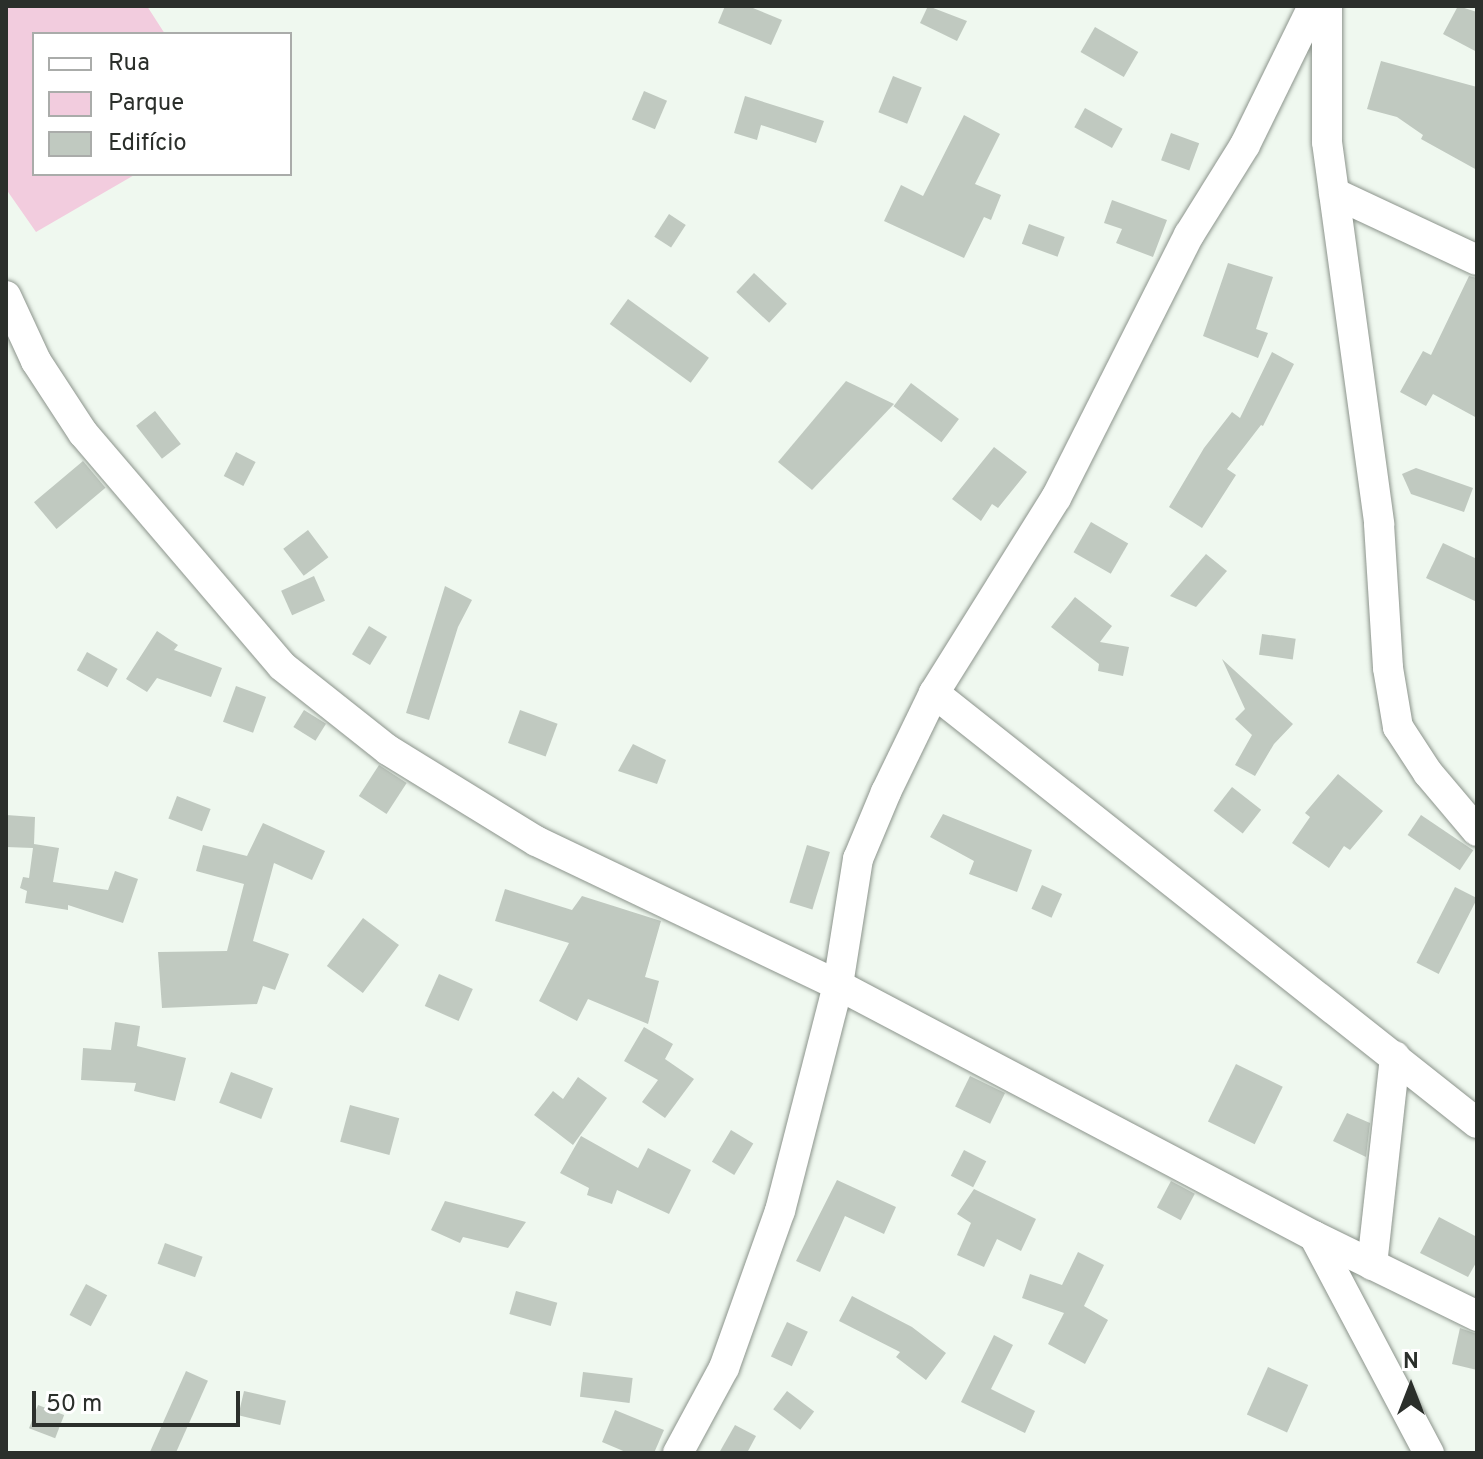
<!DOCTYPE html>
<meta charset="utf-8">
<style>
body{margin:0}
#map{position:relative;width:1483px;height:1459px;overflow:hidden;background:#eff8ef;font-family:Overpass,sans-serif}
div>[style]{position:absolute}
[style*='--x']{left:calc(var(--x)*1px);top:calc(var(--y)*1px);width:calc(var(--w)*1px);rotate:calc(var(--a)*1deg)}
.green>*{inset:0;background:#f2ccde}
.building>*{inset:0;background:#c0c9c0;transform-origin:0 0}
.roads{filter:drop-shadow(0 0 2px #8c948c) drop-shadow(0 0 2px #8c948c)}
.minor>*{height:30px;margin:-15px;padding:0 15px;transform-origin:15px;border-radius:15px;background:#fff}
span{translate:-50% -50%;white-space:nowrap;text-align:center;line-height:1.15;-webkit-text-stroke:7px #fff;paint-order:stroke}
.frame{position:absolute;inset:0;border:8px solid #2b2f2b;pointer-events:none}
.legend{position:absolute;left:32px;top:32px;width:260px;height:144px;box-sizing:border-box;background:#fff;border:2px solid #aaacaa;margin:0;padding:10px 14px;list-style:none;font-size:24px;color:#2b2f2b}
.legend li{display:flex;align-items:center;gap:16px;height:40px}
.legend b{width:40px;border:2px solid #aaacaa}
.north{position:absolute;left:1371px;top:1347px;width:80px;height:80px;-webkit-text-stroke:6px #fff;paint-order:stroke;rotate:0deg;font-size:22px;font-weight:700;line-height:32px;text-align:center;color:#2b2f2b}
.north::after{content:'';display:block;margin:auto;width:28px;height:36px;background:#2b2f2b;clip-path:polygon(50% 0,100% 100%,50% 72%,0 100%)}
.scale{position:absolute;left:32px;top:1391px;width:208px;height:36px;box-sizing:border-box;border:4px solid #2b2f2b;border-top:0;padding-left:10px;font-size:24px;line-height:28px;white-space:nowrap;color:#2b2f2b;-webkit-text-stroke:6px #fff;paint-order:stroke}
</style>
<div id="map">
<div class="green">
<div style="clip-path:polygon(6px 6px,147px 6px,165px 34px,34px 34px,34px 174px,136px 174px,36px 232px,6px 189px)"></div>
</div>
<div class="building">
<div style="clip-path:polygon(725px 6px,748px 6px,782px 20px,771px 45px,718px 23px)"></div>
<div style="clip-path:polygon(928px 6px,967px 21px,957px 41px,920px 23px)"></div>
<div style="clip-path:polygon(1458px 6px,1477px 12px,1477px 52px,1443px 34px)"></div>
<div style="left:1095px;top:27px;width:50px;height:29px;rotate:30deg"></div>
<div style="clip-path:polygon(1381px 61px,1477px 87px,1477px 170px,1421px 139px,1423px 135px,1397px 117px,1367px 109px)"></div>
<div style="left:893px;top:76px;width:31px;height:39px;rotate:22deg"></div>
<div style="left:644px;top:91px;width:25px;height:31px;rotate:23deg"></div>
<div style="clip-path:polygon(745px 96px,824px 121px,816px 143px,761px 125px,757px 140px,734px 133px)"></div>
<div style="left:1085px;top:108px;width:43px;height:22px;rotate:29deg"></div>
<div style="clip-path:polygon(964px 115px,1000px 134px,975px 184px,1001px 195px,991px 220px,984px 217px,964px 258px,884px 221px,901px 185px,923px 196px)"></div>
<div style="left:1171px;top:133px;width:30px;height:29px;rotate:20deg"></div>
<div style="clip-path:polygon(1112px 200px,1167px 220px,1153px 257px,1116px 243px,1122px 229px,1104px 223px)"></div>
<div style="left:669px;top:214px;width:20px;height:27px;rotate:33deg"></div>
<div style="left:1029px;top:224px;width:38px;height:21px;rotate:20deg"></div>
<div style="clip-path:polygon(1228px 263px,1273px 277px,1256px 329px,1268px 333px,1258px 358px,1203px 336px)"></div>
<div style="left:754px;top:273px;width:45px;height:26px;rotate:43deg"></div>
<div style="clip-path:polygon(1469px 276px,1477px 278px,1477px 418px,1433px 394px,1426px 406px,1400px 392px,1423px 351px,1431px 355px)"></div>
<div style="left:628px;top:299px;width:100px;height:31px;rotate:36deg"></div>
<div style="clip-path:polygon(1272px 352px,1294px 364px,1263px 426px,1261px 425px,1227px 469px,1236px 475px,1202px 528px,1169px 507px,1204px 448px,1232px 412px,1240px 418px)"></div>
<div style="clip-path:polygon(846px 381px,894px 404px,812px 490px,778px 462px)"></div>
<div style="left:911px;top:383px;width:60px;height:29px;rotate:37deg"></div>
<div style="left:155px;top:411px;width:42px;height:24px;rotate:52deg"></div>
<div style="clip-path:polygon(994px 447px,1027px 472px,998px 508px,992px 504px,981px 521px,952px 499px)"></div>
<div style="left:236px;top:452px;width:22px;height:27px;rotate:27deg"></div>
<div style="left:83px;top:461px;width:35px;height:64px;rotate:50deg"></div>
<div style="clip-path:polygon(1416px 468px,1473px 488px,1464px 512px,1411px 494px,1402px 474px)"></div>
<div style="left:1091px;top:522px;width:43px;height:35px;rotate:30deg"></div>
<div style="left:308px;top:530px;width:34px;height:31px;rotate:53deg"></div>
<div style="clip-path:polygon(1443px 543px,1477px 559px,1477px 602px,1426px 578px)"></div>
<div style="clip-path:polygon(1206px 554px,1227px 571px,1196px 607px,1170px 596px)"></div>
<div style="left:314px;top:576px;width:27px;height:36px;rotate:66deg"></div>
<div style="clip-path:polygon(445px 586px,472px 600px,458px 627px,429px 720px,406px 713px)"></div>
<div style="clip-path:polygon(1075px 597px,1112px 626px,1100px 642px,1129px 647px,1123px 676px,1098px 671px,1099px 664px,1051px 627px)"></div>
<div style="left:369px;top:626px;width:21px;height:33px;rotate:31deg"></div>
<div style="clip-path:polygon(157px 631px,178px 645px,174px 650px,222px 668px,211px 697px,157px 678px,147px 692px,126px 679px)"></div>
<div style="left:1262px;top:634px;width:34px;height:21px;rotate:8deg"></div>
<div style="left:87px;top:652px;width:35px;height:21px;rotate:29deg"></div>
<div style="clip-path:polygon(1222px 659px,1293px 724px,1274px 744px,1255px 776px,1235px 765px,1252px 735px,1235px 719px,1245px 709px)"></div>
<div style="left:236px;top:686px;width:32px;height:38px;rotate:20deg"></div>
<div style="left:304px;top:710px;width:26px;height:20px;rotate:32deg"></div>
<div style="left:520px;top:710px;width:40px;height:35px;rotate:20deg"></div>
<div style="clip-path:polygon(633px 744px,666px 760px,657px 784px,618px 771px)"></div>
<div style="left:379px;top:765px;width:33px;height:37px;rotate:33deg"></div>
<div style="clip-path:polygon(1338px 774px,1383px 811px,1350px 850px,1344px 846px,1329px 868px,1292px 843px,1310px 817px,1305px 813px)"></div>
<div style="left:1232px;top:787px;width:37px;height:30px;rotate:38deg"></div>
<div style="left:177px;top:796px;width:36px;height:24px;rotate:21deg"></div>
<div style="clip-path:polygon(943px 814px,1032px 850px,1017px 892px,969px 874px,974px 861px,930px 837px)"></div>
<div style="clip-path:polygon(6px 815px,35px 817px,34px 844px,59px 848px,53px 882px,108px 890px,115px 871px,138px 879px,123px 923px,68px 905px,68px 910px,25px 903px,27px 891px,20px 888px,23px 877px,29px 878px,33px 848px,6px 847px)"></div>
<div style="left:1421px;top:815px;width:63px;height:24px;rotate:34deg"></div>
<div style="clip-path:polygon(263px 823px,325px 851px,312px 880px,274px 863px,253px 941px,289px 954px,275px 990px,263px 986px,257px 1004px,162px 1008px,158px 952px,227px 951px,244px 884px,196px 871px,203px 845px,247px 856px)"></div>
<div style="left:807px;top:845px;width:24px;height:60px;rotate:17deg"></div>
<div style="left:1042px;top:885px;width:22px;height:26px;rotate:24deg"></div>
<div style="left:1455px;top:887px;width:25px;height:85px;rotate:27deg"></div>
<div style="clip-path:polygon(505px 889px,572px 910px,582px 896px,661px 921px,645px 977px,659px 981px,648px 1024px,588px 999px,577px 1021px,539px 1001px,569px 943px,495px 921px)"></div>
<div style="left:363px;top:918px;width:45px;height:60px;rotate:37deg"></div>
<div style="left:439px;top:974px;width:37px;height:35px;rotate:24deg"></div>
<div style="clip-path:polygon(115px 1022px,140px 1026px,137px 1046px,186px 1058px,175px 1101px,134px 1091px,136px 1083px,81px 1080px,83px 1048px,111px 1050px)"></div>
<div style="clip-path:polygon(644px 1027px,673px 1044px,665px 1059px,694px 1079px,665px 1118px,642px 1102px,658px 1080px,624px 1061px)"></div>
<div style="left:1236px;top:1064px;width:52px;height:64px;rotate:26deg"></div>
<div style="left:231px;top:1072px;width:45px;height:33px;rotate:21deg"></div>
<div style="left:970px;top:1076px;width:39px;height:34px;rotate:26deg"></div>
<div style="clip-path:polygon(578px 1077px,607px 1098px,573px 1145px,534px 1115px,553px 1091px,563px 1099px)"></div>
<div style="left:350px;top:1105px;width:51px;height:38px;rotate:15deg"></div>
<div style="clip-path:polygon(1347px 1113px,1370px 1123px,1366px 1157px,1333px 1141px)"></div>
<div style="left:731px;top:1130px;width:26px;height:37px;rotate:31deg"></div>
<div style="clip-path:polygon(581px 1136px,638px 1168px,648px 1148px,691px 1170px,669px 1214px,617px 1190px,612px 1204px,587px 1195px,589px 1188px,560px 1173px)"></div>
<div style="left:964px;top:1150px;width:25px;height:29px;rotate:27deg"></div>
<div style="clip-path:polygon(837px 1180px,896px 1207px,884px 1234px,845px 1216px,820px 1272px,796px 1261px)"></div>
<div style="left:1171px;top:1181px;width:27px;height:30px;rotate:28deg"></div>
<div style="clip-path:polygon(974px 1189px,1036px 1219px,1021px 1251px,997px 1239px,984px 1267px,957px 1255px,971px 1223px,957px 1214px)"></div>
<div style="clip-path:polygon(445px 1201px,526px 1222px,508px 1248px,463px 1237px,460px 1243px,431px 1230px)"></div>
<div style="clip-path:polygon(1439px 1217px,1477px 1237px,1477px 1261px,1468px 1277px,1420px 1253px)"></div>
<div style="left:165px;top:1243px;width:40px;height:22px;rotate:20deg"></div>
<div style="clip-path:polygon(1078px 1252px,1104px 1265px,1084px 1306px,1108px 1320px,1085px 1364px,1048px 1344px,1064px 1313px,1022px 1298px,1030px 1274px,1062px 1285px)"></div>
<div style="left:86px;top:1284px;width:24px;height:35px;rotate:28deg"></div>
<div style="left:516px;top:1291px;width:43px;height:24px;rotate:16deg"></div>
<div style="clip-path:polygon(852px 1296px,912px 1327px,946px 1353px,926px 1380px,896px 1357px,900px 1352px,839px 1321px)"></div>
<div style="left:787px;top:1322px;width:23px;height:38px;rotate:25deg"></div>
<div style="clip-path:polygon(1460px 1328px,1477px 1334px,1477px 1370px,1452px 1364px)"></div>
<div style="clip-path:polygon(994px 1335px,1013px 1345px,991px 1389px,1035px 1411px,1025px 1433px,961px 1402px)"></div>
<div style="left:1268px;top:1367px;width:44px;height:52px;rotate:24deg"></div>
<div style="left:186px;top:1371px;width:24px;height:90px;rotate:24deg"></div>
<div style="left:583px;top:1372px;width:50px;height:25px;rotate:7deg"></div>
<div style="left:244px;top:1391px;width:43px;height:25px;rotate:13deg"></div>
<div style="left:787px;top:1391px;width:34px;height:23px;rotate:37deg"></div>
<div style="left:38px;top:1405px;width:28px;height:25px;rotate:21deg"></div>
<div style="clip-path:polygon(615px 1410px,664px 1430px,654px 1453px,628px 1453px,602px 1442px)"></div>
<div style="clip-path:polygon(735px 1425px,756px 1436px,747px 1453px,719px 1453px)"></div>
</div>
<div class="roads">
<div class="minor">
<div style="--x:1327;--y:6;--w:136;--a:90"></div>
<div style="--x:1327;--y:142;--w:386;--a:82.2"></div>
<div style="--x:1379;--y:524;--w:144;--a:86.4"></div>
<div style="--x:1388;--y:668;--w:60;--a:80.4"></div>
<div style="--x:1398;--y:727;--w:55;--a:56.9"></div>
<div style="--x:1428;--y:773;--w:76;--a:49.8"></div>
<div style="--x:1334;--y:193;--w:158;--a:25.1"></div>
<div style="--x:6;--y:296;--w:72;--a:65.2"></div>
<div style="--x:36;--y:361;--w:86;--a:56.9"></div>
<div style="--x:83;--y:433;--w:306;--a:49.5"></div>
<div style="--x:282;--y:666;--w:135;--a:38.4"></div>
<div style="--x:388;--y:750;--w:174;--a:31.6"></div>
<div style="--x:536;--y:841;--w:335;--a:25.5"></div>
<div style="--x:838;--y:985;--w:538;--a:27.8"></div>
<div style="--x:1314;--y:1236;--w:182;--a:26.1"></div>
<div style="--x:934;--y:693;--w:693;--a:38.38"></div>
<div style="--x:1314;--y:1236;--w:246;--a:62.1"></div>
<div style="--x:1372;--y:1265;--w:210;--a:-83.7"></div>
<div style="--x:678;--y:1453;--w:97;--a:-61.6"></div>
<div style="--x:724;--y:1368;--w:167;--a:-70.4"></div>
<div style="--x:780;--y:1211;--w:233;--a:-75.6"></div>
<div style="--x:838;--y:985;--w:128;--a:-81"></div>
<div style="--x:858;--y:859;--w:73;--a:-67.3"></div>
<div style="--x:886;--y:792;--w:110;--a:-64.1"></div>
<div style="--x:934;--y:693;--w:230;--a:-58"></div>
<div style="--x:1056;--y:498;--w:295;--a:-63.2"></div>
<div style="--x:1189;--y:235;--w:106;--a:-58.1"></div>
<div style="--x:1245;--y:145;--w:155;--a:-63.9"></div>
</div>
</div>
<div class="frame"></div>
<ul class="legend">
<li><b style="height:10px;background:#fff"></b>Rua</li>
<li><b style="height:22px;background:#f2ccde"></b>Parque</li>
<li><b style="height:22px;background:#c0c9c0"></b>Edifício</li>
</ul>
<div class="north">N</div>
<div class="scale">50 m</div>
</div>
